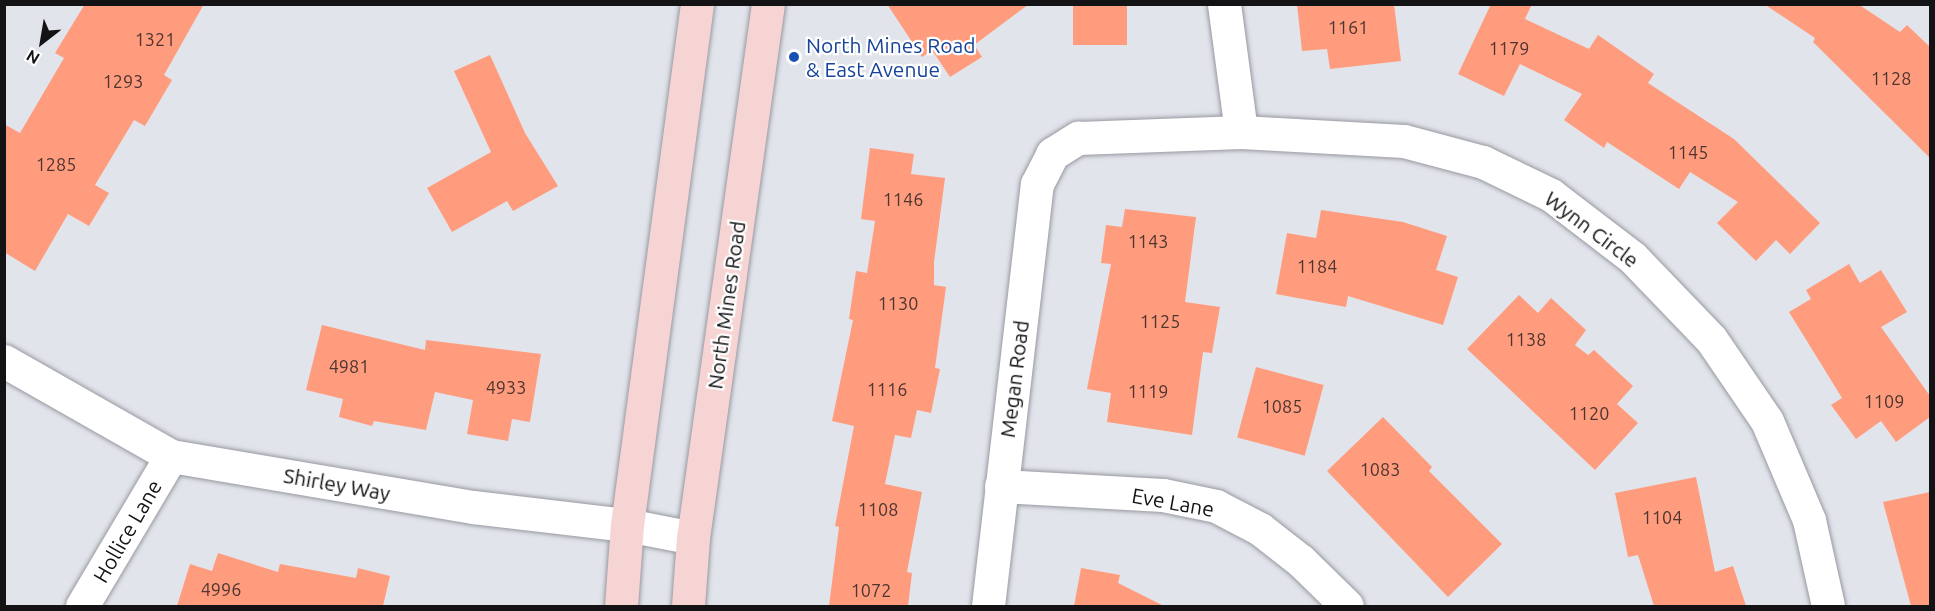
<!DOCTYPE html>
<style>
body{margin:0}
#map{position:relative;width:1935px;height:611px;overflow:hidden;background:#e2e4ec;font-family:Ubuntu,sans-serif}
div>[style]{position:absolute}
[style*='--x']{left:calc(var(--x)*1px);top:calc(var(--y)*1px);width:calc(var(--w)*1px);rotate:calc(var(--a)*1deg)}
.building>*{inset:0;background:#ff9c7e;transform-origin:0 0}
.roads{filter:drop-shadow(0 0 2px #9899a0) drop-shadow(0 0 2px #9899a0)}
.minor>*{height:33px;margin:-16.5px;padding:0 16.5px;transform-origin:16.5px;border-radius:16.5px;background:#fff}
.major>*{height:33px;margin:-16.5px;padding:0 16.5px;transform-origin:16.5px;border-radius:16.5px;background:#f6d4d4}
.dots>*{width:16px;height:16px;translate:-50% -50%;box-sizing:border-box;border:3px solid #fff;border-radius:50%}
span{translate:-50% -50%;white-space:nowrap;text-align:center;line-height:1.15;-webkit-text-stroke:4.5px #fff;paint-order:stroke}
.number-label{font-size:18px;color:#4e3530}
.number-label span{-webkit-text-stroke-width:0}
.transit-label{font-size:21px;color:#164399}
.left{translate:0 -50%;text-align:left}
.street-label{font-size:21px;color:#131316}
.frame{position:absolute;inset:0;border:6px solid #131316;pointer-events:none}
.north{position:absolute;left:12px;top:12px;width:60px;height:60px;-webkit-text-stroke:4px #fff;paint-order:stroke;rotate:211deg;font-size:16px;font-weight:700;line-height:24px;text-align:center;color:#131316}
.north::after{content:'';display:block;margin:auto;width:21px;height:27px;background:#131316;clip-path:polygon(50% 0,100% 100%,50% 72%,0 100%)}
</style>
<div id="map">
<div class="building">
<div style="clip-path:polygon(85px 4px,204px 4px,164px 75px,172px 80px,145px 126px,134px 120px,95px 185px,109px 193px,89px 226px,68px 214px,35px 271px,4px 252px,4px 124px,20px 133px,64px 58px,55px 53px)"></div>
<div style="clip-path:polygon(887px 4px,1029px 4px,974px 45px,982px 57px,950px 77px,932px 50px,922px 57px)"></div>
<div style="left:1073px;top:4px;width:54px;height:41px"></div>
<div style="clip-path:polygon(1297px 4px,1394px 4px,1401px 61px,1330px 69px,1327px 49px,1302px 51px)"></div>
<div style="clip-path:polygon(1491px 4px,1532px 4px,1525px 19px,1589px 49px,1598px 35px,1654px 74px,1648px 83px,1734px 139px,1820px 223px,1790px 254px,1776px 240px,1756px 261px,1717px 223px,1738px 202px,1690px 172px,1679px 189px,1607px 142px,1604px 148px,1564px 120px,1582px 94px,1520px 64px,1504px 96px,1458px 74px)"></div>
<div style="clip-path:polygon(1764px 4px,1858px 4px,1900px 32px,1907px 25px,1930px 47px,1930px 158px,1813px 42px,1815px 38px)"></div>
<div style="clip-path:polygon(490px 55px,525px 133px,558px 186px,513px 211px,507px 201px,452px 232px,427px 188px,491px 152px,454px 71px)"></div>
<div style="clip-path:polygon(870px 148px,914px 154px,911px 174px,945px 178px,934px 262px,934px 285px,946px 287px,935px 368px,940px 369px,931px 413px,917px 410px,911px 438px,895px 435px,885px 484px,922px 492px,907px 572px,912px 573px,908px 606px,829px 606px,839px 527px,835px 526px,854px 426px,832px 421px,853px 320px,849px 319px,856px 271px,867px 273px,875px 221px,861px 219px)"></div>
<div style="clip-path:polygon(1125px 209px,1196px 217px,1185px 302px,1220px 307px,1212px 353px,1203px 352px,1192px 435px,1107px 422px,1111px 393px,1087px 389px,1111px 264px,1101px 263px,1106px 225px,1122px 227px)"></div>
<div style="clip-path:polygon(1321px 210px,1403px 222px,1447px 236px,1436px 270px,1458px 277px,1443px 325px,1348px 296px,1346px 307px,1276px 294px,1287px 233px,1316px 238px)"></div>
<div style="clip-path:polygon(1849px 264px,1860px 283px,1881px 270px,1907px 312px,1881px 327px,1930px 396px,1930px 417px,1896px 442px,1881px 421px,1856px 439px,1831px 405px,1842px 398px,1789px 312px,1811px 299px,1806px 290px)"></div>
<div style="clip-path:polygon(1519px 295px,1538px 313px,1551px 298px,1586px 330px,1575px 345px,1588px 355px,1594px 350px,1633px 386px,1617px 404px,1638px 423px,1595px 470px,1467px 349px)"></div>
<div style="clip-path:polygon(322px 325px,425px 350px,426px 340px,541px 354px,530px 422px,512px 419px,508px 441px,467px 434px,473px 400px,435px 392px,426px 430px,374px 421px,372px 426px,339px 417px,343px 399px,306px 390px)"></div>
<div style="left:1256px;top:367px;width:70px;height:73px;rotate:15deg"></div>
<div style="clip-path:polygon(1383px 417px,1432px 467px,1429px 471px,1502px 544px,1448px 597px,1327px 471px)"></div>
<div style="clip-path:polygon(1696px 477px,1715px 572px,1733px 566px,1746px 606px,1654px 606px,1638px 555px,1628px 557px,1615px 493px)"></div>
<div style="clip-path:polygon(1930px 492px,1930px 606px,1911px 606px,1883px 502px)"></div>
<div style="clip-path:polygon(218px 553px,278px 572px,280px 564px,356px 578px,358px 568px,390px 576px,383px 606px,177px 606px,190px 564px,212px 571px)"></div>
<div style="clip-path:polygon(1081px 568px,1120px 575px,1118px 583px,1164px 606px,1074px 606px)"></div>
</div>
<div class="roads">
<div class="minor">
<div style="--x:1224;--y:4;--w:129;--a:82.4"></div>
<div style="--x:4;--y:361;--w:192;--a:29.6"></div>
<div style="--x:171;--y:456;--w:306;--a:9.6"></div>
<div style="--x:473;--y:507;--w:155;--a:6.7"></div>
<div style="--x:627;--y:525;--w:67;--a:11.1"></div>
<div style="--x:1001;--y:486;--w:162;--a:3.2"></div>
<div style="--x:1163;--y:495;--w:54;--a:11.7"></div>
<div style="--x:1216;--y:506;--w:50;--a:27.6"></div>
<div style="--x:1260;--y:529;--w:52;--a:38"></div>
<div style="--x:1301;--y:561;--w:64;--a:44.4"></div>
<div style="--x:82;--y:606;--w:174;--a:-59.3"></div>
<div style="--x:988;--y:606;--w:425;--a:-83.4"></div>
<div style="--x:1037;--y:184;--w:34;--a:-63"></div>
<div style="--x:1052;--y:154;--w:31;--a:-32"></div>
<div style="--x:1078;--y:138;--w:163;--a:-2.1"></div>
<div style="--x:1241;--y:132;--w:163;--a:3.2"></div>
<div style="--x:1404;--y:141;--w:82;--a:14.9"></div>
<div style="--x:1483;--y:162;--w:76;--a:25.9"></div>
<div style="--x:1551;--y:195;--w:103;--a:37.5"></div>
<div style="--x:1633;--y:258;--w:112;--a:46.1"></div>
<div style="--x:1711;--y:339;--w:99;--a:55.7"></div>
<div style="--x:1767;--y:421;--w:108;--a:67"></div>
<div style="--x:1809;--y:520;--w:88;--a:77.5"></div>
</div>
<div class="major">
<div style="--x:621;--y:606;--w:81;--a:-85.8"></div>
<div style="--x:627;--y:525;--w:526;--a:-82.35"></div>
<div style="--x:688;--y:606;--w:68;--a:-85.8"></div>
<div style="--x:693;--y:538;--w:539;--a:-82.01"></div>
</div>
</div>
<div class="dots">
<div style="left:794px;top:57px;background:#1a4fb4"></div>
</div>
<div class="number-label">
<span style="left:1348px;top:27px">1161</span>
<span style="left:155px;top:39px">1321</span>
<span style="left:1509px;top:48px">1179</span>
<span style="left:1891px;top:78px">1128</span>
<span style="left:123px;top:81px">1293</span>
<span style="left:1688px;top:152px">1145</span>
<span style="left:56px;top:164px">1285</span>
<span style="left:903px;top:199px">1146</span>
<span style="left:1148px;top:241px">1143</span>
<span style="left:1317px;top:266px">1184</span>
<span style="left:898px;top:303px">1130</span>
<span style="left:1160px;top:321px">1125</span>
<span style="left:1526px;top:339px">1138</span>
<span style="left:349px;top:366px">4981</span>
<span style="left:506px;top:387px">4933</span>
<span style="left:887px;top:389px">1116</span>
<span style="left:1148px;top:391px">1119</span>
<span style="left:1884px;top:401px">1109</span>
<span style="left:1282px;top:406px">1085</span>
<span style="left:1589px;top:413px">1120</span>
<span style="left:1380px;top:469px">1083</span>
<span style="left:878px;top:509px">1108</span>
<span style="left:1662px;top:517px">1104</span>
<span style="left:221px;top:589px">4996</span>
<span style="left:871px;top:590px">1072</span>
</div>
<div class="transit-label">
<span class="left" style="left:806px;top:57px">North Mines Road<br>&amp; East Avenue</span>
</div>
<div class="street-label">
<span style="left:1592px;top:229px;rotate:37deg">Wynn Circle</span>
<span style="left:726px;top:305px;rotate:-82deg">North Mines Road</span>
<span style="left:1014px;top:379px;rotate:-83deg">Megan Road</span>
<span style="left:337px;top:484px;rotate:10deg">Shirley Way</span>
<span style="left:1173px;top:502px;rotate:10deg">Eve Lane</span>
<span style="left:127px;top:531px;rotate:-60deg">Hollice Lane</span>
</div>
<div class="frame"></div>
<div class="north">N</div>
</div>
